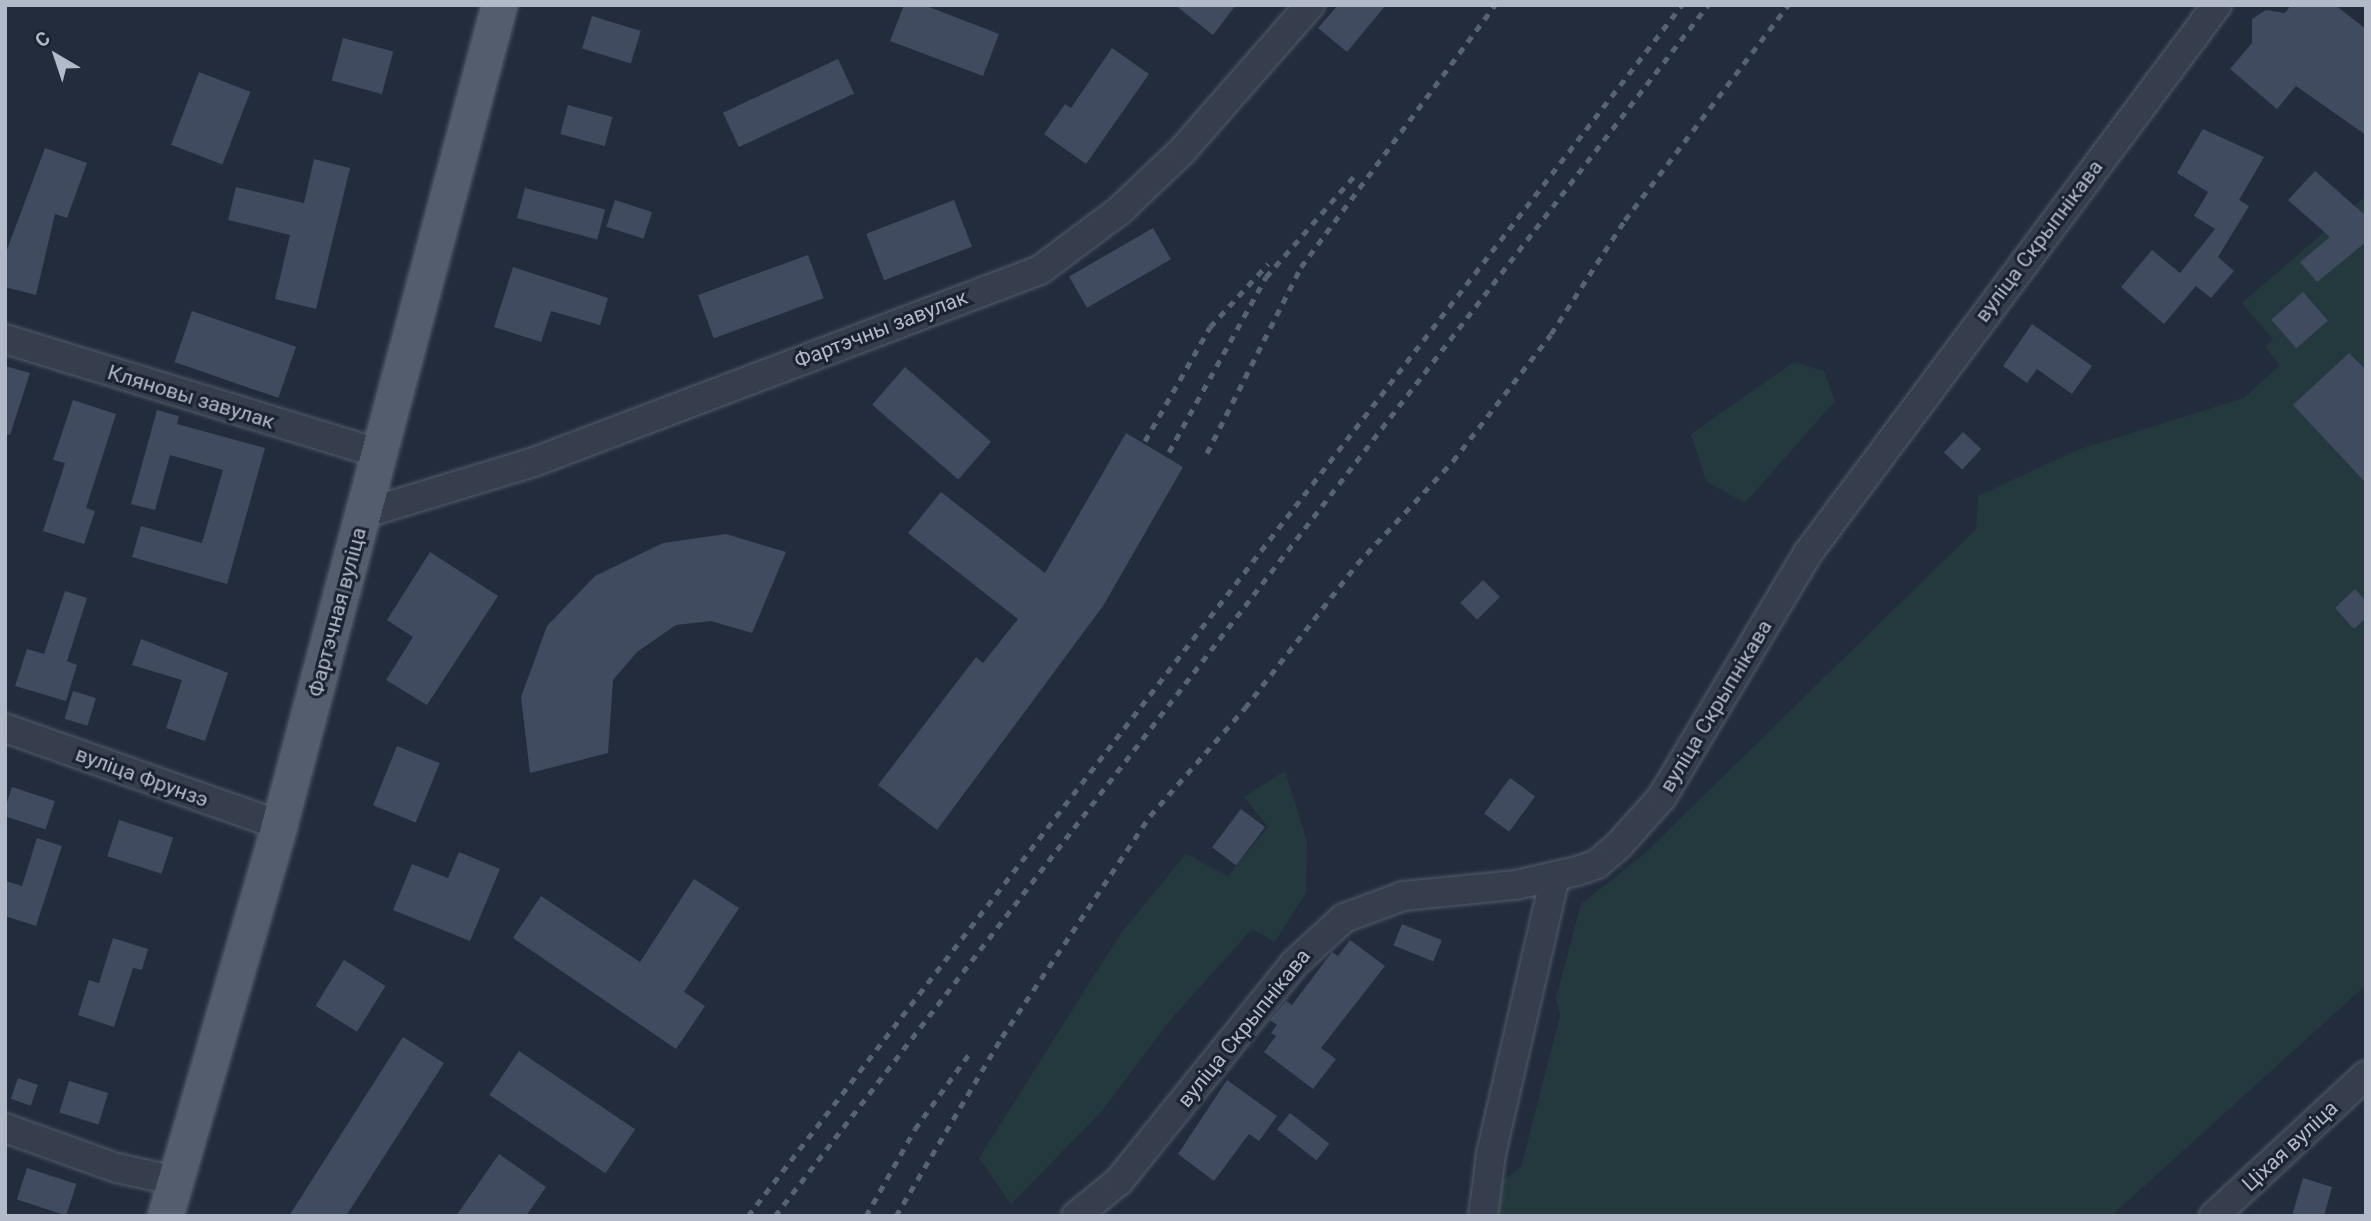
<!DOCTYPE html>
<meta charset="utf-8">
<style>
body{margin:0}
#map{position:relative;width:2371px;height:1221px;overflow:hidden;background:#222c3d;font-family:Roboto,sans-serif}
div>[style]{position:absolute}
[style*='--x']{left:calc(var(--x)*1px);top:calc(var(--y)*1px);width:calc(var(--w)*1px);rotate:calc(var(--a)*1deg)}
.green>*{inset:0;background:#24393e}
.building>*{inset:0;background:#414b5f;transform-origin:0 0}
.roads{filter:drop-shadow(0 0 2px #545c6b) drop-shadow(0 0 2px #545c6b)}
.minor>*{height:28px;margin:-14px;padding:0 14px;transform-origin:14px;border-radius:14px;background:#363e4d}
.major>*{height:35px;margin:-17.5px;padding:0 17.5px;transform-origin:17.5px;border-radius:17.5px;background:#545d6d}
.rail>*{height:5px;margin-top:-2.5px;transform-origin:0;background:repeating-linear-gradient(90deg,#586275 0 7px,transparent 0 14px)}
span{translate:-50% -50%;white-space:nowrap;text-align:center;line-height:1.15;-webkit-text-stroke:6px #1b2332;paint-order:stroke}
.street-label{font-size:21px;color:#b2b9c9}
.frame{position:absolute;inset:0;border:7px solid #b2b9c9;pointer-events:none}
.north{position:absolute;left:21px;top:21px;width:70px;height:70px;-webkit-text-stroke:5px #1b2332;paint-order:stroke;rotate:321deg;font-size:19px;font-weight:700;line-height:28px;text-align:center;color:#b2b9c9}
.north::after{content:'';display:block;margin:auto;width:24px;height:32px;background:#b2b9c9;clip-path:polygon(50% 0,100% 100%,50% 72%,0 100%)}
</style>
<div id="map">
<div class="green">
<div style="clip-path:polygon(2366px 196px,2366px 985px,2111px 1216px,1498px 1216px,1499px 1183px,1521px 1167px,1560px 1016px,1556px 998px,1581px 904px,1644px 854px,1976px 529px,1978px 496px,2077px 450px,2244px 398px,2280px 365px,2265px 347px,2273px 339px,2242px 303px)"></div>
<div style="clip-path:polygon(1794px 362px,1824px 371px,1835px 401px,1745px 503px,1706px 481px,1691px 434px)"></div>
<div style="clip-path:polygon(1285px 771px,1307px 841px,1306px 893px,1275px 942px,1252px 929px,1172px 1018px,1101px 1112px,1011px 1204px,979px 1158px,1121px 933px,1186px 854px,1228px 876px,1268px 827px,1244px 797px)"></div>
</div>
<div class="building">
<div style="clip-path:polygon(904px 5px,924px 5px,999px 34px,983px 76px,890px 41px)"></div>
<div style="clip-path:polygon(1175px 5px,1236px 5px,1213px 35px)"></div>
<div style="clip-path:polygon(1338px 5px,1386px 5px,1347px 52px,1318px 28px)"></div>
<div style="clip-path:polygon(2291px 5px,2335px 5px,2366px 29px,2366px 135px,2296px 86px,2277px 109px,2230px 69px,2252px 43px,2252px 19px,2266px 10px,2285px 13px)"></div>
<div style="left:592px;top:16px;width:51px;height:34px;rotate:17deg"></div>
<div style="left:343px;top:38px;width:52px;height:44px;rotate:15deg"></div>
<div style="clip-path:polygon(1112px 48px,1149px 74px,1086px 164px,1044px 134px,1065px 104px,1071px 108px)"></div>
<div style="left:838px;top:59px;width:38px;height:127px;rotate:65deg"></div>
<div style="left:199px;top:72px;width:55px;height:78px;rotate:21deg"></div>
<div style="left:568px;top:105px;width:46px;height:30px;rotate:15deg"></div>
<div style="clip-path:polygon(2203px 129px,2264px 157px,2239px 200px,2249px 206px,2218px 257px,2234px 271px,2211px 298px,2196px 286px,2164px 324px,2121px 287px,2152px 250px,2180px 273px,2215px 229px,2194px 216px,2208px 192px,2177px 173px)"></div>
<div style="clip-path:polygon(45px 148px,87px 163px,67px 218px,55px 214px,36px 295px,5px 287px,5px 255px)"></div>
<div style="clip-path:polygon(314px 159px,350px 168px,316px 309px,275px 299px,290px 235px,228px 220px,236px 187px,304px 203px)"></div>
<div style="clip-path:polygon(2315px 171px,2366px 216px,2366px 242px,2317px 282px,2300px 262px,2330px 237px,2288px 200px)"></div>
<div style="left:525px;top:188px;width:83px;height:31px;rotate:15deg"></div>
<div style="left:615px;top:200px;width:39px;height:28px;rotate:18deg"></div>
<div style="left:954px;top:200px;width:50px;height:94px;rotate:69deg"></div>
<div style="left:1153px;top:228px;width:36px;height:97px;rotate:60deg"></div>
<div style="left:808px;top:255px;width:46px;height:117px;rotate:70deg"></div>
<div style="clip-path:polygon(513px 267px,608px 298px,600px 325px,551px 311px,541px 342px,494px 327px)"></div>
<div style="left:2303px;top:292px;width:38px;height:42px;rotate:49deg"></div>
<div style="left:192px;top:311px;width:110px;height:54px;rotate:19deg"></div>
<div style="clip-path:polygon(2032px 324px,2092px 366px,2072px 394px,2037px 369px,2027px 383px,2003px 366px)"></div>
<div style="clip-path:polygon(2349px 353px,2366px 370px,2366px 483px,2293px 405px)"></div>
<div style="clip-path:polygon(5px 366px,30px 373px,10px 435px,5px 434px)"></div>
<div style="left:905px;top:367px;width:114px;height:50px;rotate:41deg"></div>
<div style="clip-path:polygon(73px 400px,116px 414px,86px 508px,95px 511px,84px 544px,43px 531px,65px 463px,53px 460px)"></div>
<div style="clip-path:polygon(157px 410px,179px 416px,177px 424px,265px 448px,227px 584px,132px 557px,141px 526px,202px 543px,223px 470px,170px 455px,155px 510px,131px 504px)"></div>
<div style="left:1963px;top:432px;width:25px;height:28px;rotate:43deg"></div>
<div style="clip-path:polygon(1126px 433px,1183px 467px,1103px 606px,937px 830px,878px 785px,976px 657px,983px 663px,1018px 619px,908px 533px,941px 492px,1045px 573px)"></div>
<div style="clip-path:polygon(726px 534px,786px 552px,752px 633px,711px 621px,676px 625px,637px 652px,613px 680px,608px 753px,530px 773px,521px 697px,547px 626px,595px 576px,663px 543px)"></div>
<div style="clip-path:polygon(430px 552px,498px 596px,427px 705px,386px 680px,413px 637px,387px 620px)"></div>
<div style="left:1483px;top:580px;width:24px;height:32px;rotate:45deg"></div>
<div style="clip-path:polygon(2355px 589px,2366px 601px,2366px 618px,2354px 629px,2335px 608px)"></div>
<div style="clip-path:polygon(65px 591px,87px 598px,67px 661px,77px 665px,66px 701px,15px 686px,27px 649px,44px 654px)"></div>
<div style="clip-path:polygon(141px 639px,228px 673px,205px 741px,166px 728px,182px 680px,132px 665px)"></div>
<div style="left:73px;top:691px;width:24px;height:29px;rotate:17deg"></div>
<div style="left:397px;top:746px;width:46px;height:64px;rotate:22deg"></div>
<div style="left:1510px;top:778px;width:31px;height:44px;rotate:36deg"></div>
<div style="left:12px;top:787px;width:45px;height:30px;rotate:18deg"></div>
<div style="left:1241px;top:809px;width:30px;height:48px;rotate:37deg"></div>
<div style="left:119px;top:820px;width:57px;height:38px;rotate:18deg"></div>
<div style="clip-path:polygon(37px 838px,62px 846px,36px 926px,5px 916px,5px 881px,22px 886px)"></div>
<div style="clip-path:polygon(459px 852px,500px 869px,470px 941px,393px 910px,412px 864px,448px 878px)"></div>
<div style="clip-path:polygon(694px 879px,739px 908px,684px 992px,705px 1006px,676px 1049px,513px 938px,541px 896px,640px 962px)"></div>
<div style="left:1402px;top:924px;width:43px;height:23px;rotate:22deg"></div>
<div style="clip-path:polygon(113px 938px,148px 949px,142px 970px,133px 968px,114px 1027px,78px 1015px,89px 980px,99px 983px)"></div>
<div style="clip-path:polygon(1350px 940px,1385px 966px,1321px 1048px,1336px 1059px,1313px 1089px,1264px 1052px,1276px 1036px,1271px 1033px,1277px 1025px,1270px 1020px,1286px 1001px,1292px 1005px,1332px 952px,1338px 956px)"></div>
<div style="left:344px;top:960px;width:49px;height:54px;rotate:32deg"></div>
<div style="clip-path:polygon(403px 1037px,444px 1063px,346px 1216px,289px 1216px)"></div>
<div style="left:519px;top:1051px;width:140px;height:53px;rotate:34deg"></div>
<div style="left:18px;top:1078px;width:21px;height:22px;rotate:19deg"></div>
<div style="clip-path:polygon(1227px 1080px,1277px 1116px,1259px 1141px,1249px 1134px,1214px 1181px,1178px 1154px)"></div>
<div style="left:69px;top:1081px;width:41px;height:33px;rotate:17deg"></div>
<div style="left:1290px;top:1113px;width:50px;height:21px;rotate:38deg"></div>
<div style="clip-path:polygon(499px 1154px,546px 1187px,526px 1216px,456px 1216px)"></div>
<div style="left:27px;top:1168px;width:52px;height:33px;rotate:18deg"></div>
<div style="clip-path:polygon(2303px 1178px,2332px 1187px,2324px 1216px,2292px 1216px)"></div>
</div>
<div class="roads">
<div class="minor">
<div style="--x:5;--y:339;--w:390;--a:17"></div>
<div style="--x:363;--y:514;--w:179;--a:-16.9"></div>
<div style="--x:534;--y:462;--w:541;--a:-20.78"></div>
<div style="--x:1040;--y:270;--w:99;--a:-36.8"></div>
<div style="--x:1119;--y:211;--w:88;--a:-43.6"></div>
<div style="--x:1183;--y:150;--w:193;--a:-48.8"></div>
<div style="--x:5;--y:728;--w:291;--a:19.5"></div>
<div style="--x:5;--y:1128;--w:119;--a:19.7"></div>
<div style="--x:117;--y:1168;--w:60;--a:12.4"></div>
<div style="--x:1076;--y:1216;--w:55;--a:-39.1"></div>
<div style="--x:1119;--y:1181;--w:280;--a:-51.1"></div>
<div style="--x:1295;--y:963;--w:67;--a:-42.6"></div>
<div style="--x:1344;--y:918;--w:63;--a:-20.4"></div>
<div style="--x:1403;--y:896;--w:114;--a:-5.6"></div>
<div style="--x:1516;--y:885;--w:63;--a:-12.9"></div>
<div style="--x:1577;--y:871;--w:21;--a:-19"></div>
<div style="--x:1597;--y:864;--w:29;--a:-41"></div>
<div style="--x:1619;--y:845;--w:64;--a:-48.1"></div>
<div style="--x:1662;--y:797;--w:284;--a:-59.1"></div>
<div style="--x:1808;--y:553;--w:684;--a:-53.26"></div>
<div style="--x:1483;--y:1216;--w:63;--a:-82.6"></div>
<div style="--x:1491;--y:1154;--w:284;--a:-77"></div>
<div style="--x:2214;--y:1216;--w:207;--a:-42.8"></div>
</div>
<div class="major">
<div style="--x:165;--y:1216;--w:407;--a:-73.7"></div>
<div style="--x:279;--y:825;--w:849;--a:-74.98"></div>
</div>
</div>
<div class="rail">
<div style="--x:1145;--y:441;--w:131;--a:-60.3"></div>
<div style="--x:1210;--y:327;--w:86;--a:-47.4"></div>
<div style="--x:1169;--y:452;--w:200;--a:-61"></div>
<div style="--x:1266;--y:277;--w:134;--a:-48.9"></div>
<div style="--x:1207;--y:453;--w:208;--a:-63.2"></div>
<div style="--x:1301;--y:267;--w:326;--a:-53.5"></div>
<div style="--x:748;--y:1216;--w:1529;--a:-52.36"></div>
<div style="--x:775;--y:1216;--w:1529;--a:-52.39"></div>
<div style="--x:866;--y:1216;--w:100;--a:-60.6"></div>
<div style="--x:915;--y:1129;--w:92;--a:-54.2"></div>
<div style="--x:896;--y:1216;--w:208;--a:-59.4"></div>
<div style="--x:1002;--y:1037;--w:266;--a:-56.2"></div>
<div style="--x:1150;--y:816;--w:144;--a:-48.7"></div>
<div style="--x:1245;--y:708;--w:182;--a:-52.1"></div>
<div style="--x:1357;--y:564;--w:141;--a:-47"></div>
<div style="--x:1453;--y:461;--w:160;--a:-52.3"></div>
<div style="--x:1551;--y:334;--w:136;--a:-57"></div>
<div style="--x:1625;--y:220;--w:270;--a:-52.8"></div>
</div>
<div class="street-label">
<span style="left:2039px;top:241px;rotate:-53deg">вуліца Скрыпнікава</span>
<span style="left:881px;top:329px;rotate:-21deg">Фартэчны завулак</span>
<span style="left:191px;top:397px;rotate:17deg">Кляновы завулак</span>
<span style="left:337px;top:612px;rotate:-75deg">Фартэчная вуліца</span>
<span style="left:1716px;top:706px;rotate:-59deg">вуліца Скрыпнікава</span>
<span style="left:142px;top:777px;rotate:20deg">вуліца Фрунзэ</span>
<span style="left:1244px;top:1028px;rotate:-51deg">вуліца Скрыпнікава</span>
<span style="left:2290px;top:1146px;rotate:-43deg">Ціхая вуліца</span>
</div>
<div class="frame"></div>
<div class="north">С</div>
</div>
